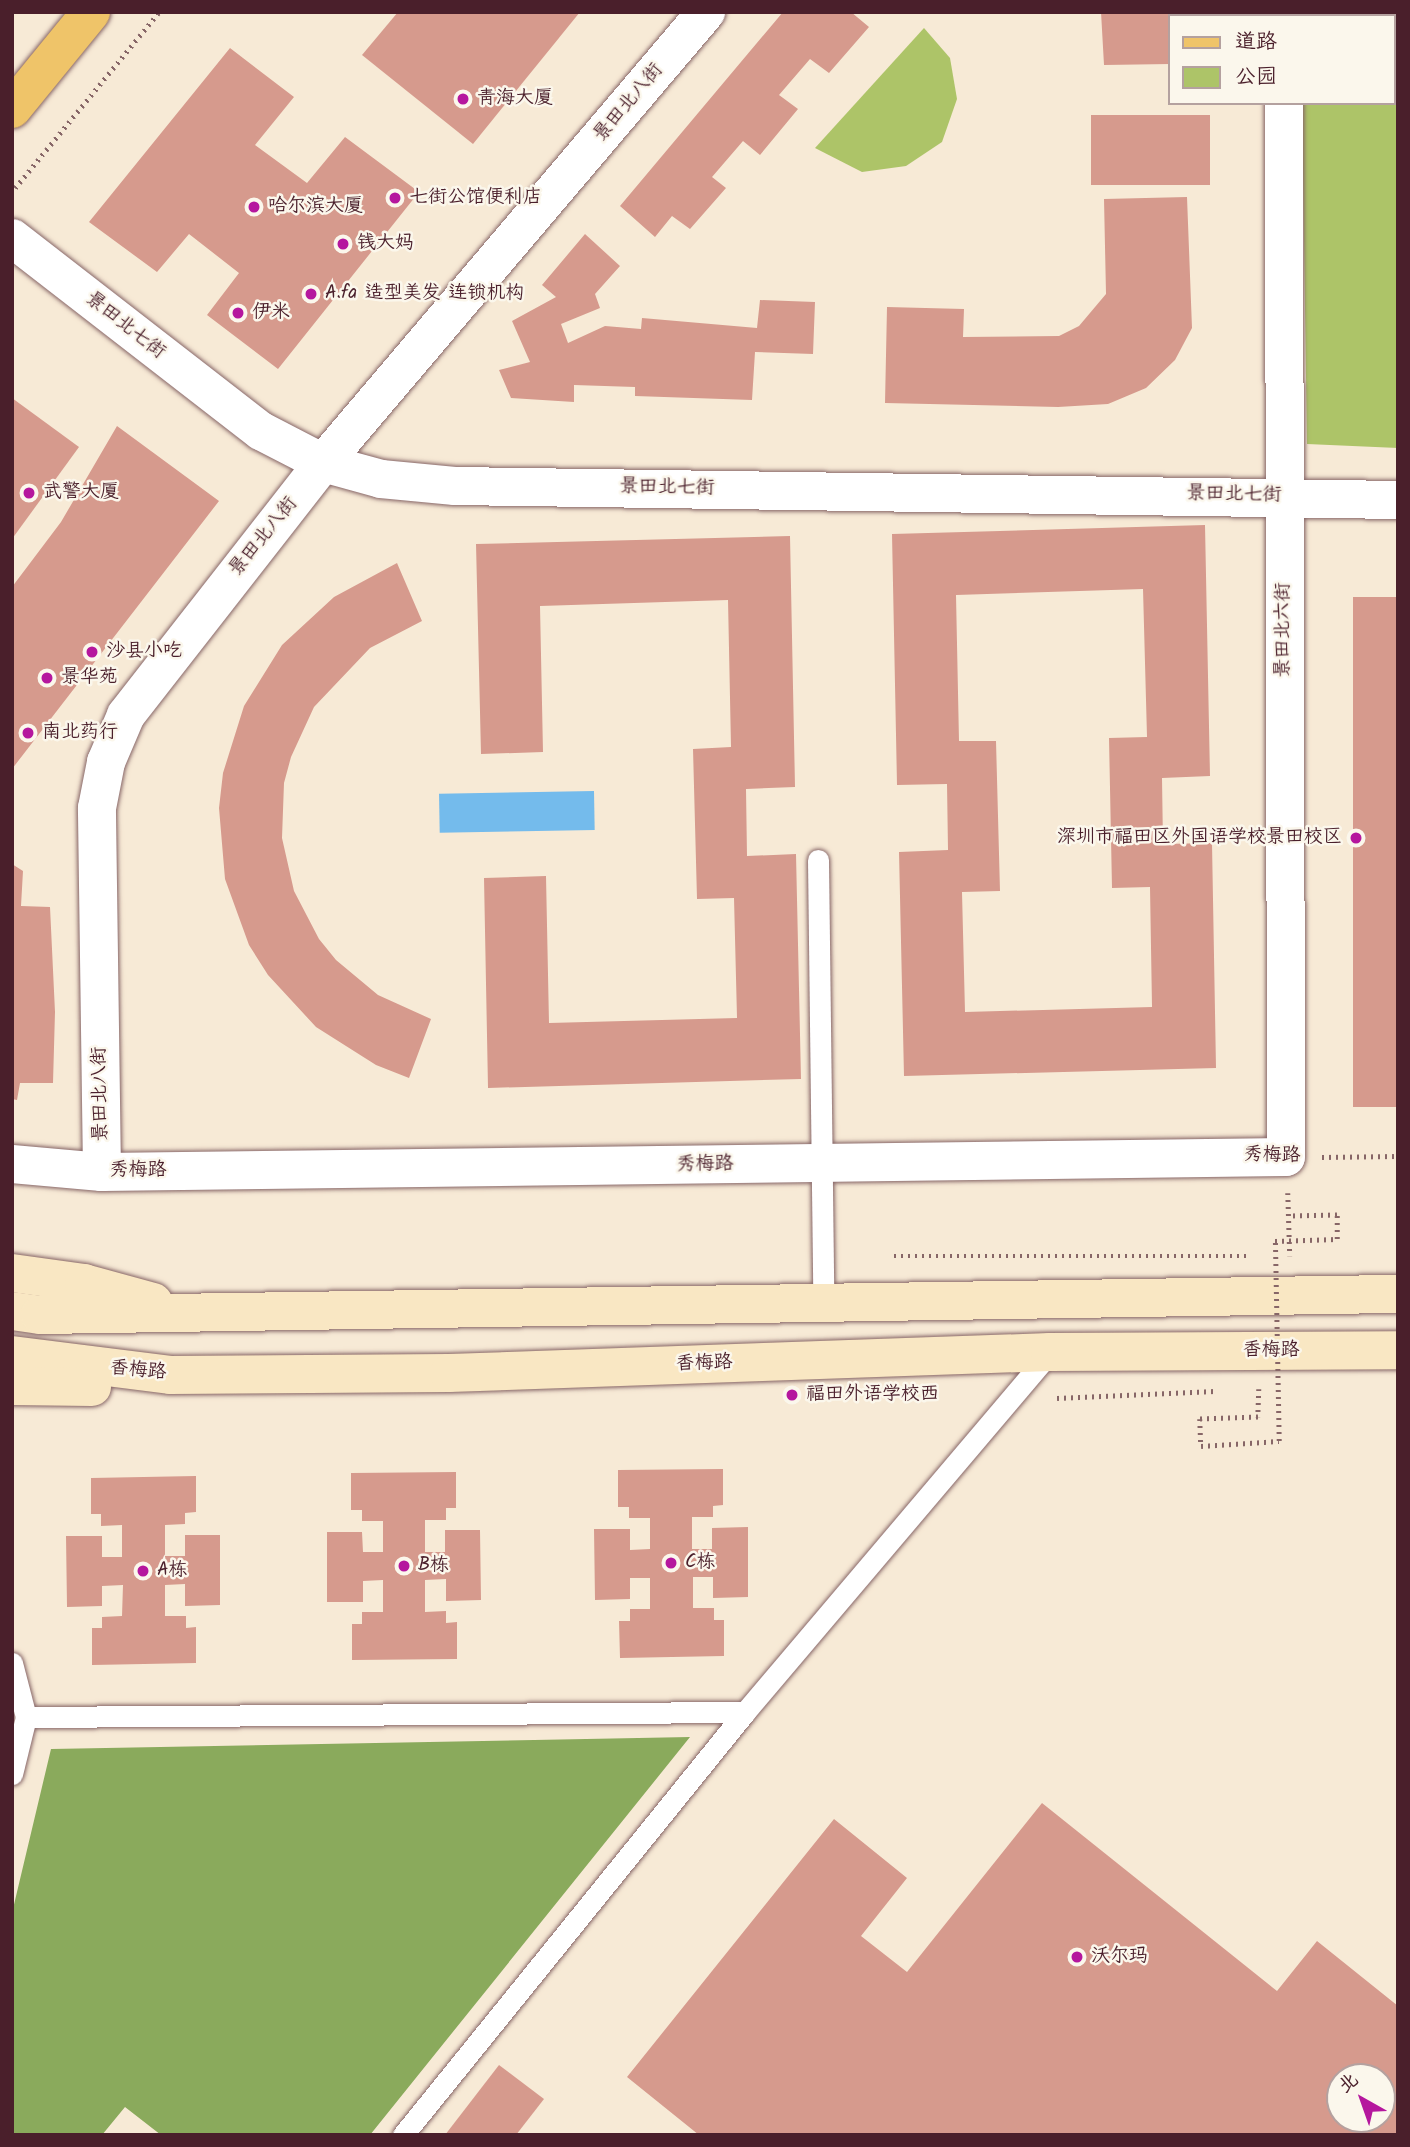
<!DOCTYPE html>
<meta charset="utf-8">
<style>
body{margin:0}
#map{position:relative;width:1410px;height:2147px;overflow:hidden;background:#f7ead6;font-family:Kalam,"LXGW WenKai TC",sans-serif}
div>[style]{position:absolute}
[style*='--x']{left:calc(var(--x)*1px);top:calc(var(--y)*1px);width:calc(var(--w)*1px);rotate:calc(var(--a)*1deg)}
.green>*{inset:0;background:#adc468}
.forest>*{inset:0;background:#8aaa5c}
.water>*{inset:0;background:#74bbec;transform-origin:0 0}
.building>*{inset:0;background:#d69a8d;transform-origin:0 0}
.path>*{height:4.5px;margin-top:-2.25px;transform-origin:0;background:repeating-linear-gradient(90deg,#876667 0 2px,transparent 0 7px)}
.roads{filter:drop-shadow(0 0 2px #876667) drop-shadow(0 0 2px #876667)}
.lane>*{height:21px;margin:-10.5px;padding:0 10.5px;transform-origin:10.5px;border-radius:10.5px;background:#fff}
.street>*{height:38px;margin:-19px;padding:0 19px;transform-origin:19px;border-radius:19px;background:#fff}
.secondary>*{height:38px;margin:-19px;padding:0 19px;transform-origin:19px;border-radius:19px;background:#f9e7c3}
.primary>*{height:38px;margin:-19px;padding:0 19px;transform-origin:19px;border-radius:19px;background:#efc469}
.path-bridge>*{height:4.5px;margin-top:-2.25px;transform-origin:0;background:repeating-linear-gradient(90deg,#876667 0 2px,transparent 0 7px)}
.dots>*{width:19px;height:19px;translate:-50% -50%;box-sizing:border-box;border:4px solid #fbf7ec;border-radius:50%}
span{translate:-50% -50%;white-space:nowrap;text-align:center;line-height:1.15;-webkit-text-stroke:5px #fbf7ec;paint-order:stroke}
.poi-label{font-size:19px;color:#4a1f2b}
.left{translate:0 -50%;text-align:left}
.right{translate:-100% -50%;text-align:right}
.street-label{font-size:19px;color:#4a1f2b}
.frame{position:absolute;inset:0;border:14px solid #4a1f2b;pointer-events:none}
.legend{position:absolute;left:1168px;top:14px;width:228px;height:91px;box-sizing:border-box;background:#fbf7ec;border:2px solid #b4a19f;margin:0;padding:9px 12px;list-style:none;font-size:21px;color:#4a1f2b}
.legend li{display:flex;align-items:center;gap:14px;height:35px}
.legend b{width:35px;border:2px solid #b4a19f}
.north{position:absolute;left:1326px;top:2063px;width:70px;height:70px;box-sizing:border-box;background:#fbf7ec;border:2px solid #b4a19f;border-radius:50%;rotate:320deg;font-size:19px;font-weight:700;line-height:28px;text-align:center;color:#4a1f2b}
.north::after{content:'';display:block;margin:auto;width:24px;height:32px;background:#b5179e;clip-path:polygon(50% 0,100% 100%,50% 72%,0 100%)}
</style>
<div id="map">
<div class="green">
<div style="clip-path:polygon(1300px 12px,1398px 12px,1398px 448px,1307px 444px,1302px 103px,1394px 103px,1394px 16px)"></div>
<div style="clip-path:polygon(924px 28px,950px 58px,957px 99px,942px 142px,906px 166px,862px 172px,815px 148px)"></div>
</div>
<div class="forest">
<div style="clip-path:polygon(690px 1737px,370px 2135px,161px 2135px,125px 2107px,102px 2135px,12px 2135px,12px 1913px,51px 1749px)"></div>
</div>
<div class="water">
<div style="left:594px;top:791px;width:39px;height:155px;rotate:89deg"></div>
</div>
<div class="building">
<div style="clip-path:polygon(398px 12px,580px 12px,473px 144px,362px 55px)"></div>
<div style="clip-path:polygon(783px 12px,851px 12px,869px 27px,829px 73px,810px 59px,779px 95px,798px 109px,760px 155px,743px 141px,712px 177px,726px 188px,690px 229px,672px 216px,655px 237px,620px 206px)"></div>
<div style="clip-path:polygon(1101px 12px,1199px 12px,1199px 16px,1170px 16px,1170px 64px,1104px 65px)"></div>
<div style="clip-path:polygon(230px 48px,294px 97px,255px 145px,307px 183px,345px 137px,419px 192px,278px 369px,207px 315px,239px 273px,189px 234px,157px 272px,89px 222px)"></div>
<div style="left:1091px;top:115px;width:119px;height:70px"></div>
<div style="clip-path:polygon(1187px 197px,1192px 328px,1175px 360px,1146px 388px,1108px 404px,1058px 407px,885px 403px,887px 307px,964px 309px,963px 337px,1059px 336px,1079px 326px,1106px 294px,1104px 199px)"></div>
<div style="clip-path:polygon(585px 234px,620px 266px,595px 294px,600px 308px,561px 324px,568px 343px,605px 326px,641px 329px,642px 318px,757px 328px,760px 300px,815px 302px,813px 354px,755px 352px,752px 400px,635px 396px,635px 387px,574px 385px,574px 402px,511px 398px,499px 370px,530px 362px,512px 321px,556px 297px,542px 285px)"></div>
<div style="clip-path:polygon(12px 398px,79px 447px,12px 539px)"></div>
<div style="clip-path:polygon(117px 426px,219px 501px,12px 769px,12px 587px,61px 522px)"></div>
<div style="clip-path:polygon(evenodd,1205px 525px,1210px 776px,1162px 778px,1163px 844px,1212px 843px,1216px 1068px,904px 1076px,899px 852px,948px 850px,947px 784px,897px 785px,892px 534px,1205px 525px,1143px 589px,1147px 737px,1109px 738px,1112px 888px,1150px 887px,1152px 1007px,965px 1012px,962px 892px,1000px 891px,996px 741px,959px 741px,956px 595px,1143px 589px)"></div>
<div style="clip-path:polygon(790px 536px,795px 787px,746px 789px,747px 856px,796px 854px,801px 1079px,488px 1088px,484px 878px,546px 876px,549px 1023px,737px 1018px,734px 898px,697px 899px,693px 749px,731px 747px,728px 600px,540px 606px,543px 752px,481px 754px,476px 544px)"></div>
<div style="clip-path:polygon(397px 563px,422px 621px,370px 648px,314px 707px,291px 757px,284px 783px,282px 838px,294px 891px,319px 939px,336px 960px,378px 995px,431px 1019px,409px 1078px,376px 1065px,316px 1027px,268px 975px,249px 945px,225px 879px,219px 808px,223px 773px,244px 706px,282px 645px,334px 597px)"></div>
<div style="left:1398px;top:597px;width:510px;height:45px;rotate:90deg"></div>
<div style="clip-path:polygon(12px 864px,23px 871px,21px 906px,50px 907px,55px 1012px,53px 1083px,20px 1083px,17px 1100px,12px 1099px)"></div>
<div style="clip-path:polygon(723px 1469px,723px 1505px,713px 1506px,713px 1517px,692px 1517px,692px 1549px,712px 1549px,712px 1528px,748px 1527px,748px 1597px,713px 1598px,713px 1577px,693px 1577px,693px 1608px,714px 1608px,714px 1620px,724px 1620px,724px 1656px,620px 1658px,619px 1621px,630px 1621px,630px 1609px,650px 1609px,650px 1578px,630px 1578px,630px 1599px,595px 1600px,594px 1529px,630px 1529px,630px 1550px,650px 1549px,650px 1518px,629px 1518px,629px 1507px,618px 1507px,618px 1470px)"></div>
<div style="clip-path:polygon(456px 1472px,456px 1508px,446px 1508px,446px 1520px,425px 1520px,425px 1552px,445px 1552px,445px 1530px,480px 1530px,481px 1600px,446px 1601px,446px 1579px,425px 1580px,425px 1612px,446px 1611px,446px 1623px,457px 1622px,457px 1659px,352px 1660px,352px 1624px,362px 1624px,362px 1612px,383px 1612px,383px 1580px,363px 1581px,363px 1602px,327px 1602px,327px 1532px,362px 1532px,363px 1552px,383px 1552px,383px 1521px,362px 1521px,362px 1510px,351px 1510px,351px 1473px)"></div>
<div style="clip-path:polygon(196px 1476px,196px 1512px,185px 1513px,185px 1524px,165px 1525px,165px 1556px,185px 1556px,185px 1535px,220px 1535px,220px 1605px,185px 1606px,185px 1584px,165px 1585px,165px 1616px,186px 1616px,186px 1628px,196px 1627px,196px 1663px,92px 1665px,92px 1628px,102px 1628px,102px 1617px,122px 1616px,123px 1585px,102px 1586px,102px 1606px,67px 1607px,66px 1536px,102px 1536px,102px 1557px,122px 1557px,122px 1525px,101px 1526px,101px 1514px,91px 1514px,91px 1478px)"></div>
<div style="clip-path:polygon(evenodd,1042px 1803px,1277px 1991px,1317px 1941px,1398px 2006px,1398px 2135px,699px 2135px,627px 2077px,834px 1819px,907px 1878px,861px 1936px,907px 1972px,1042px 1803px,1340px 2077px,1382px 2077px,1382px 2119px,1340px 2119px,1340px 2077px)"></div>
<div style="clip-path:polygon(499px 2065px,544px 2099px,516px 2135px,445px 2135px)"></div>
</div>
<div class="path">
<div style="--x:15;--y:188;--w:227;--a:-50.7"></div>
<div style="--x:1322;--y:1157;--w:76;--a:-0.8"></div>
<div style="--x:1288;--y:1193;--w:63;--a:88.2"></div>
<div style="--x:894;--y:1256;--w:353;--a:0"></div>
<div style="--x:1259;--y:1389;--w:28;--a:92"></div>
<div style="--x:1258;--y:1417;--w:58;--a:178"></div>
<div style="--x:1200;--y:1419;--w:27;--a:88"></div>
<div style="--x:1201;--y:1446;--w:78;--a:-3.7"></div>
<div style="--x:1057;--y:1398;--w:158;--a:-2.5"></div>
</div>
<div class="roads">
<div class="lane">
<div style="--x:818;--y:860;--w:440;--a:89.3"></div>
<div style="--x:12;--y:1663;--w:56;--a:75.5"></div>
<div style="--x:26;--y:1717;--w:719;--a:-0.4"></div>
<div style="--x:12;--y:1774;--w:59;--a:-76.2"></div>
<div style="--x:403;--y:2135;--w:544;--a:-51.04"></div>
<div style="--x:745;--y:1712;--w:472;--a:-49.7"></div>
</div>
<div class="street">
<div style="--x:1284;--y:12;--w:4;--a:90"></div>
<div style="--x:12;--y:238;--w:315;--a:37.8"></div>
<div style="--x:261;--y:431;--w:70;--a:27.3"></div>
<div style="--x:323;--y:463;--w:60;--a:15.4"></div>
<div style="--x:381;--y:479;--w:74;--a:5.4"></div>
<div style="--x:455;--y:486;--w:943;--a:0.85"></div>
<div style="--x:12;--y:1164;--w:90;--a:5.1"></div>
<div style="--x:102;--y:1172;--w:1184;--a:-0.73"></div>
<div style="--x:1286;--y:1157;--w:1054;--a:-90.11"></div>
<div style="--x:102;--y:1172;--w:364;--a:-90.8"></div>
<div style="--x:97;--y:808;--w:47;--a:-78.9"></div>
<div style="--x:106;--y:762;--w:51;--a:-66.9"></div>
<div style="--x:126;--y:715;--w:320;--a:-52"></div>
<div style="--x:323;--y:463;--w:592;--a:-49.66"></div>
</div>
<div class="secondary">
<div style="--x:12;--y:1273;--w:73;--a:7.9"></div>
<div style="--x:84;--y:1283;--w:72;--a:15.4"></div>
<div style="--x:12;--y:1311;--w:28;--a:8"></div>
<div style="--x:40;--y:1315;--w:1358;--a:-0.89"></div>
<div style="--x:12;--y:1355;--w:159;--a:7.2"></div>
<div style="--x:170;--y:1375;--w:279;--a:-0.4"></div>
<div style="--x:449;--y:1373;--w:601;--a:-2"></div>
<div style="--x:1050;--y:1352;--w:348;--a:-0.3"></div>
<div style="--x:12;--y:1386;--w:80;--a:0.7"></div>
</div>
<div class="primary">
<div style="--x:12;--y:109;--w:125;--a:-50.8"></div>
</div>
</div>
<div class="path-bridge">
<div style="--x:1279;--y:1441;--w:200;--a:-91.1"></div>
<div style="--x:1275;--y:1241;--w:62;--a:-1.8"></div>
<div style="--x:1337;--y:1239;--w:24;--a:-90"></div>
<div style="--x:1337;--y:1215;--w:47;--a:178.8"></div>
</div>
<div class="dots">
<div style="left:463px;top:99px;background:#b5179e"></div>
<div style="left:395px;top:198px;background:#b5179e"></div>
<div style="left:254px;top:207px;background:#b5179e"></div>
<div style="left:343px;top:244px;background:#b5179e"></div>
<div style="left:311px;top:294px;background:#b5179e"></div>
<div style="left:238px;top:313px;background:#b5179e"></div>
<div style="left:29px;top:493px;background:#b5179e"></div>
<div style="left:92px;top:652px;background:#b5179e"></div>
<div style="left:47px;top:678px;background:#b5179e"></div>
<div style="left:28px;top:733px;background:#b5179e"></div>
<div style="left:1356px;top:838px;background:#b5179e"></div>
<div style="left:792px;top:1395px;background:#b5179e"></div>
<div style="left:671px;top:1563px;background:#b5179e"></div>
<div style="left:404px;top:1566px;background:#b5179e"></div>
<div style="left:143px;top:1571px;background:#b5179e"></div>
<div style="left:1077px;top:1957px;background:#b5179e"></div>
</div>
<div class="poi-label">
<span class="left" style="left:477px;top:99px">青海大厦</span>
<span class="left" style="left:409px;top:198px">七街公馆便利店</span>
<span class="left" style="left:268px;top:207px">哈尔滨大厦</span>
<span class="left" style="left:357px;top:244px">钱大妈</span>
<span class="left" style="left:325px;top:294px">A.fa 造型美发 连锁机构</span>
<span class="left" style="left:252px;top:313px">伊米</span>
<span class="left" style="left:43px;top:493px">武警大厦</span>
<span class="left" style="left:106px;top:652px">沙县小吃</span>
<span class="left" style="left:61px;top:678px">景华苑</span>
<span class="left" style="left:42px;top:733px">南北药行</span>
<span class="right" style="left:1342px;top:838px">深圳市福田区外国语学校景田校区</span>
<span class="left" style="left:806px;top:1395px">福田外语学校西</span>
<span class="left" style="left:685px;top:1563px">C栋</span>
<span class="left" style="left:418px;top:1566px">B栋</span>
<span class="left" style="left:157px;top:1571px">A栋</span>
<span class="left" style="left:1091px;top:1957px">沃尔玛</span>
</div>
<div class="street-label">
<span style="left:629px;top:103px;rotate:-50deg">景田北八街</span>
<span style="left:125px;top:326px;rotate:38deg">景田北七街</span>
<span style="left:667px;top:488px;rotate:1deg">景田北七街</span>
<span style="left:1234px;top:495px;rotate:1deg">景田北七街</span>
<span style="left:264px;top:537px;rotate:-51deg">景田北八街</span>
<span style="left:1284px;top:630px;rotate:-90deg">景田北六街</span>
<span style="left:101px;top:1094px;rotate:-91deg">景田北八街</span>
<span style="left:1272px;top:1156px;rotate:1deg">秀梅路</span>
<span style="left:705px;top:1165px;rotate:-1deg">秀梅路</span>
<span style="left:138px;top:1171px">秀梅路</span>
<span style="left:1271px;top:1351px">香梅路</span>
<span style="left:704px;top:1364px;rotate:-2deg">香梅路</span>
<span style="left:138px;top:1371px;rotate:5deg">香梅路</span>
</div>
<div class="frame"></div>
<ul class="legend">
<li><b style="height:9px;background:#efc469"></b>道路</li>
<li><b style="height:19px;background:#adc468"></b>公园</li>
</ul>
<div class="north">北</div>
</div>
